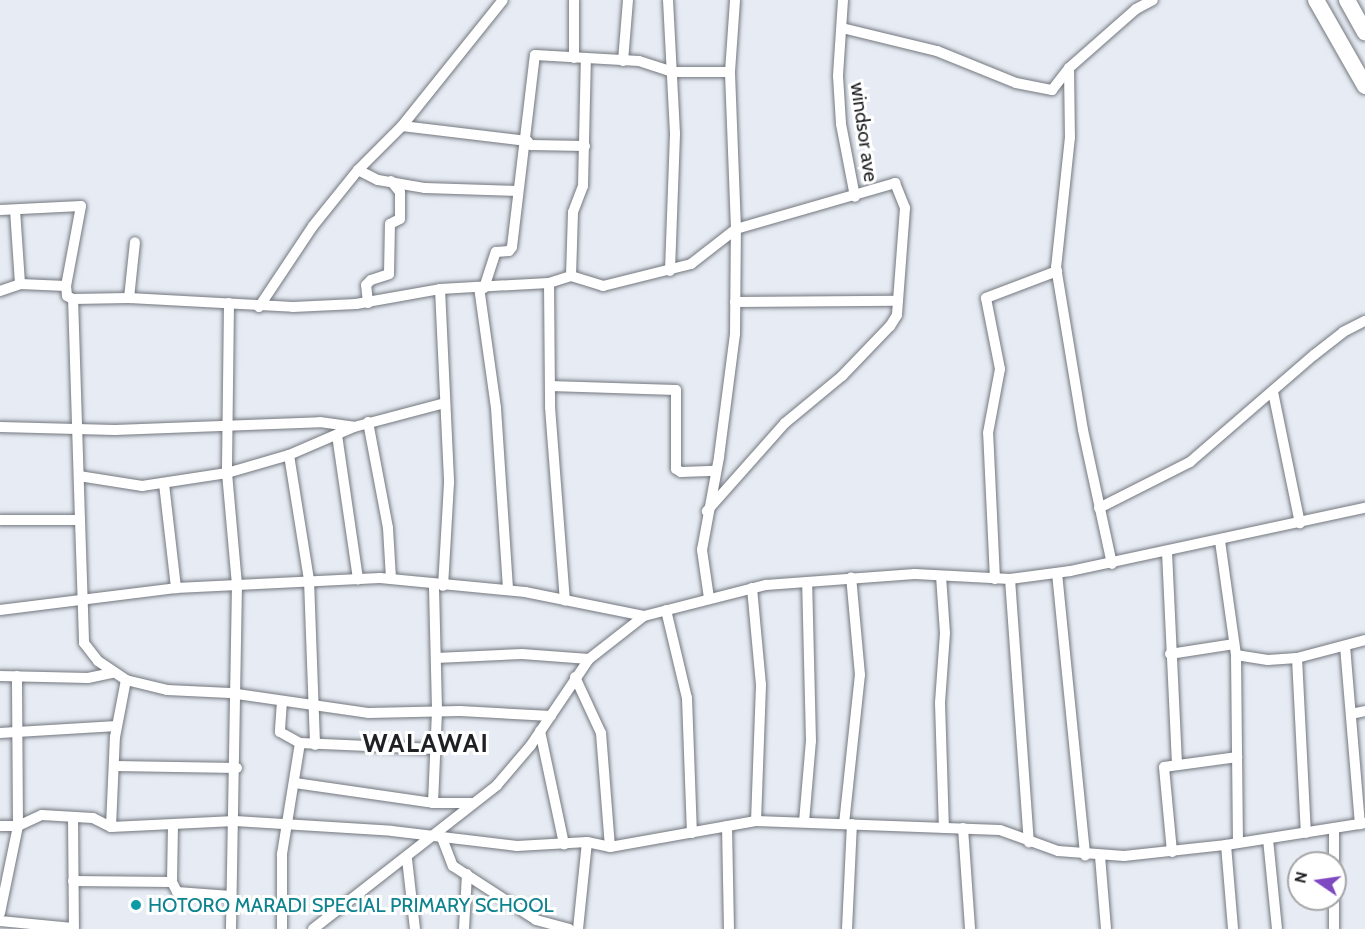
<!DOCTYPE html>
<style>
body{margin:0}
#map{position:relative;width:1365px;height:929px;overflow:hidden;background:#e7ecf4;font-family:Cabin,sans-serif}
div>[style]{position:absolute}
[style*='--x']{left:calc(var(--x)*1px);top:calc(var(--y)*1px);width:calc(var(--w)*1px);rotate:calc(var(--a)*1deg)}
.roads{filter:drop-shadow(0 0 2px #73777e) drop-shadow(0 0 2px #73777e)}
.street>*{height:10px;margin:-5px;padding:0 5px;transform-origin:5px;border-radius:5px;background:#fff}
.primary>*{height:16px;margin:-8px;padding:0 8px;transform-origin:8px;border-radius:8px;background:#fff}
.dots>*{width:16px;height:16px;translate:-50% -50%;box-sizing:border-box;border:3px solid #fff;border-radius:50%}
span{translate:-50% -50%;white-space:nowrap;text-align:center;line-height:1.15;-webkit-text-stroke:6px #fff;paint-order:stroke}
.street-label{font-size:20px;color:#1f2023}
.culture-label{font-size:20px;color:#0d838f}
.left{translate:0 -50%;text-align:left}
.district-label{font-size:26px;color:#1f2023;font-weight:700;letter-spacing:1.5px}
.north{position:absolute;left:1287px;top:851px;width:60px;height:60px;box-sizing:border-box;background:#fff;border:2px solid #a5a6a7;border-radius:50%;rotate:283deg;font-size:16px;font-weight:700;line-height:24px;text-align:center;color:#1f2023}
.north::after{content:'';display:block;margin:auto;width:21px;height:27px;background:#7e49c0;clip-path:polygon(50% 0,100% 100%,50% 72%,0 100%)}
</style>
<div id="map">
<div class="roads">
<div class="street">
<div style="--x:574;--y:0;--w:58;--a:90"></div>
<div style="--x:668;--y:0;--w:134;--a:87"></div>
<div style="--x:675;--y:134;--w:137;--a:92.1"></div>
<div style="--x:843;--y:0;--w:76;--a:93.8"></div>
<div style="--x:838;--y:76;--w:48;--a:86.4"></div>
<div style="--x:841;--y:124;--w:74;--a:79.1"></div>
<div style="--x:842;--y:28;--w:98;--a:13.6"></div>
<div style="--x:937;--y:51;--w:85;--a:22.1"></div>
<div style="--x:1016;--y:83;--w:37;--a:11"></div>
<div style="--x:1052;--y:90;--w:28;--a:-52"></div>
<div style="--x:1069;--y:68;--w:89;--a:-41.4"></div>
<div style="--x:1136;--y:9;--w:19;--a:-28"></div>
<div style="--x:623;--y:61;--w:61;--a:-85.3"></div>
<div style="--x:1069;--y:68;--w:69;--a:89.2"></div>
<div style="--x:1070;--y:137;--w:131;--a:96.1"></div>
<div style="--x:1056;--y:267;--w:165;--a:80.6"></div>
<div style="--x:1083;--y:430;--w:137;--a:77.8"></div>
<div style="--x:402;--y:126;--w:126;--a:6.8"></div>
<div style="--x:527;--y:141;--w:6;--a:45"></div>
<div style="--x:531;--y:145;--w:54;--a:1.1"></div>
<div style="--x:358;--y:170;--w:22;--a:27"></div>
<div style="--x:378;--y:180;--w:48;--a:9.7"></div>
<div style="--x:425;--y:188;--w:93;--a:1.8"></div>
<div style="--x:0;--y:210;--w:81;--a:-2.8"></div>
<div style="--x:81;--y:206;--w:81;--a:100.6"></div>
<div style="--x:66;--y:286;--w:10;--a:84"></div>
<div style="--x:67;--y:296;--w:7;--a:27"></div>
<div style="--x:73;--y:299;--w:56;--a:-1"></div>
<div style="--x:129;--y:298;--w:164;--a:3.1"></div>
<div style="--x:293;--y:307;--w:63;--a:-2.7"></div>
<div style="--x:356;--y:304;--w:85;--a:-10.1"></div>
<div style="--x:440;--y:289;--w:109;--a:-3.2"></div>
<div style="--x:549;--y:283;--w:23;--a:-18"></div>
<div style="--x:571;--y:276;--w:34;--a:17"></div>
<div style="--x:603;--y:286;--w:91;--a:-14"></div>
<div style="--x:691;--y:264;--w:57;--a:-37.9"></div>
<div style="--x:736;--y:229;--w:166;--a:-16.1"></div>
<div style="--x:895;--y:183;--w:27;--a:68"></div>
<div style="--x:905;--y:208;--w:107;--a:94.3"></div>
<div style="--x:897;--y:315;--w:13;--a:122"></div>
<div style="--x:890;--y:326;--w:69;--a:133.8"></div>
<div style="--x:842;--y:376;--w:74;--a:140.5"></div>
<div style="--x:785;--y:423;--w:118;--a:131.6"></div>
<div style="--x:15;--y:210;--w:74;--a:86.1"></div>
<div style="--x:571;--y:276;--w:64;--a:-88.2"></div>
<div style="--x:573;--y:212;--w:28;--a:-69"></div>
<div style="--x:583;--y:186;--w:128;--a:-88.7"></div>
<div style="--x:549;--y:283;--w:124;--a:89.5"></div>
<div style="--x:550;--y:407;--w:194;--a:85.6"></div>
<div style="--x:479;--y:287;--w:122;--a:82"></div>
<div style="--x:496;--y:408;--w:182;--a:86.2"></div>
<div style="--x:484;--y:288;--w:38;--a:-72"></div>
<div style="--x:496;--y:252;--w:13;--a:-4"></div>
<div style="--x:509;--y:251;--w:5;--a:-53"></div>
<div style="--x:512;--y:247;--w:193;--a:-83.2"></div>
<div style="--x:535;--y:55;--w:104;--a:3.3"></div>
<div style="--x:639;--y:61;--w:36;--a:18"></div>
<div style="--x:673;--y:72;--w:57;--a:0"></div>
<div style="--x:440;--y:289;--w:194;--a:87.3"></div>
<div style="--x:449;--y:483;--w:103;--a:93.3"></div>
<div style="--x:0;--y:291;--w:21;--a:-19"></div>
<div style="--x:20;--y:284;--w:46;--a:2.5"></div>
<div style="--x:129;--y:298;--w:56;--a:-83.9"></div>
<div style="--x:735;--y:302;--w:163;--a:-0.4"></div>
<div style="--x:229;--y:303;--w:170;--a:90.7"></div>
<div style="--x:227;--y:473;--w:111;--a:84.9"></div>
<div style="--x:237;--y:584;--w:345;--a:91"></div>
<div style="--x:368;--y:303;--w:18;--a:-96"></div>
<div style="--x:366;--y:285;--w:7;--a:-45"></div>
<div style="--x:371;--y:280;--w:19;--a:-18"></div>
<div style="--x:389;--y:274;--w:50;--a:-88.9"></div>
<div style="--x:390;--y:224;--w:11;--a:-27"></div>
<div style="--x:400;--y:219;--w:27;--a:-90"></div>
<div style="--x:400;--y:192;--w:14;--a:-129"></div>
<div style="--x:259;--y:307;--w:97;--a:-56.3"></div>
<div style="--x:313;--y:226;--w:72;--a:-51.2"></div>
<div style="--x:358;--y:170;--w:62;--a:-45"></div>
<div style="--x:402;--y:126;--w:161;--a:-51.3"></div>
<div style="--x:550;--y:386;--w:126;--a:1.8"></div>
<div style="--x:676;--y:390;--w:79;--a:90"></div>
<div style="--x:676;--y:469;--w:6;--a:31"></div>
<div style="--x:681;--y:472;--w:35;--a:-2"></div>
<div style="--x:1273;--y:392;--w:134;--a:78.4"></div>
<div style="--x:368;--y:422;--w:108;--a:79.3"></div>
<div style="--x:388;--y:528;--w:51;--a:86.6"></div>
<div style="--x:0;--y:427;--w:115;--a:1.5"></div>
<div style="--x:115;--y:430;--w:205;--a:-2.2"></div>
<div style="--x:320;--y:422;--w:34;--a:8"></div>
<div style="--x:354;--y:427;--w:94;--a:-14.8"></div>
<div style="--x:337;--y:435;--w:146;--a:81.7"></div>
<div style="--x:289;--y:455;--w:127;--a:80.9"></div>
<div style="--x:309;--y:580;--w:165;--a:87.9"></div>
<div style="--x:79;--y:476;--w:64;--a:9"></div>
<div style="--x:142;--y:486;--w:86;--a:-8.7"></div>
<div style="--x:227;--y:473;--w:65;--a:-16.2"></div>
<div style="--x:289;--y:455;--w:71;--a:-23.3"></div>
<div style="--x:164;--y:484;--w:105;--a:83.4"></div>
<div style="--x:1099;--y:508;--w:102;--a:-26.8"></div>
<div style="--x:1190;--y:462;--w:164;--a:-40.8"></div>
<div style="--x:1314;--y:355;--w:37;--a:-38"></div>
<div style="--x:1343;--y:332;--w:25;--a:-27"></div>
<div style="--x:0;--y:520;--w:80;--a:0"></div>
<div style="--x:80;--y:520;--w:221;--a:-91.8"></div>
<div style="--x:80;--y:520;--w:123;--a:88.1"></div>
<div style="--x:84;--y:643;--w:23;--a:52"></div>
<div style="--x:98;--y:661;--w:34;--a:34"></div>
<div style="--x:126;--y:680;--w:42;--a:13.7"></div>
<div style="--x:167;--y:690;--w:63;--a:2.7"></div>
<div style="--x:230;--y:693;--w:139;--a:8.2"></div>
<div style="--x:368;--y:713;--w:92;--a:-1.2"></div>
<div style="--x:460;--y:711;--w:91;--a:3.1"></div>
<div style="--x:1220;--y:541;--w:115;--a:82"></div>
<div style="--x:1236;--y:655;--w:188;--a:89.4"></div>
<div style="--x:1167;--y:552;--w:211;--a:87.3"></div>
<div style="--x:1057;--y:573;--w:284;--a:84.3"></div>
<div style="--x:941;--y:576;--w:57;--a:86"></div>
<div style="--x:945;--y:633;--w:70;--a:94.1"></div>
<div style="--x:940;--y:703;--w:125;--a:88.2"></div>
<div style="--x:995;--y:579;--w:146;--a:-92.7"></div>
<div style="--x:988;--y:433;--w:65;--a:-79.4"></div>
<div style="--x:1000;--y:369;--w:72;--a:-101.2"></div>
<div style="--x:986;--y:298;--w:76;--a:-20.8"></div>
<div style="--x:1010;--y:579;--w:264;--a:85.9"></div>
<div style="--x:752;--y:588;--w:97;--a:84.7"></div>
<div style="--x:761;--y:685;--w:136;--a:92.1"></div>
<div style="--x:709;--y:598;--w:49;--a:-98.3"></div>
<div style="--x:702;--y:550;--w:95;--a:-79.6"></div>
<div style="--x:719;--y:457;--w:124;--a:-82.6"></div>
<div style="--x:735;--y:334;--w:105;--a:-89.5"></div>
<div style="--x:736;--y:229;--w:157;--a:-92.2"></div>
<div style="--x:730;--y:72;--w:72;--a:-86"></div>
<div style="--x:0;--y:610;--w:177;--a:-7.1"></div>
<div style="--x:176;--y:588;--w:204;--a:-2.8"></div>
<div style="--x:380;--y:578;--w:146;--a:5.5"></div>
<div style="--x:525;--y:592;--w:121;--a:11.4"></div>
<div style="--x:666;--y:610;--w:90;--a:76.6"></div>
<div style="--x:687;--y:698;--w:135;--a:87.9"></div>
<div style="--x:1345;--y:646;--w:179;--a:85.2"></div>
<div style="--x:1170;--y:654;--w:65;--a:-8.9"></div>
<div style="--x:1236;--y:655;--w:32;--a:9"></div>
<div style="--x:1268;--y:660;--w:29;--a:-4"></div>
<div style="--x:1297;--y:658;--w:70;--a:-14.8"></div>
<div style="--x:436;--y:658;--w:86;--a:-2.7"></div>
<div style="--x:522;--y:654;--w:67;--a:4.3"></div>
<div style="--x:1297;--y:658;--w:175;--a:87.1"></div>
<div style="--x:0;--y:676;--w:88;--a:1.3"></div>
<div style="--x:88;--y:678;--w:25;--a:-12"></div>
<div style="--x:575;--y:677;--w:62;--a:65.1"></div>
<div style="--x:601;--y:733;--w:114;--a:85.5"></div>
<div style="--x:282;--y:701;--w:31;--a:94"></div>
<div style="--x:280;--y:732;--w:23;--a:29"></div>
<div style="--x:300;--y:743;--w:135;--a:2.5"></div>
<div style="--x:1351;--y:714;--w:14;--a:-12"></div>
<div style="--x:540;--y:731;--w:116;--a:78"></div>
<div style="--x:0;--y:733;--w:117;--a:-3.4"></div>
<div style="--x:114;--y:766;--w:123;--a:0.9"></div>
<div style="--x:295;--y:783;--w:139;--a:8.2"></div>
<div style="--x:433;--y:803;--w:38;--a:0"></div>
<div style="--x:433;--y:803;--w:93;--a:-87.5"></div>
<div style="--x:437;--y:710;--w:126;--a:-91.4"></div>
<div style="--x:73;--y:817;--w:112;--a:89.5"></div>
<div style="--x:804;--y:822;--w:81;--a:-85.1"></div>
<div style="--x:811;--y:741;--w:159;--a:-91.4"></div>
<div style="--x:844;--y:824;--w:150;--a:-83.9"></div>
<div style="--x:860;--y:675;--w:98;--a:-95.2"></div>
<div style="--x:0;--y:826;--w:18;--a:0"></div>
<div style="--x:18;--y:826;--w:26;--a:-25"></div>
<div style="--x:42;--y:815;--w:51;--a:3.4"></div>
<div style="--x:93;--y:818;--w:20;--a:27"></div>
<div style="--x:111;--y:827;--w:124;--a:-2.8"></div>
<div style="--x:235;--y:821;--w:157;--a:3.6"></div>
<div style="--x:392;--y:831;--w:126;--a:6.8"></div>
<div style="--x:517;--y:846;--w:70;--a:-3.3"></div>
<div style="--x:587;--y:842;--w:24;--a:12"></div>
<div style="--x:610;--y:847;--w:148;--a:-10.1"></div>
<div style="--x:756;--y:821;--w:244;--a:2.1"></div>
<div style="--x:1000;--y:830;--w:62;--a:19.9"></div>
<div style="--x:1058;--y:851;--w:66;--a:4.3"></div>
<div style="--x:1124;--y:856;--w:103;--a:-6.2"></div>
<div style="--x:1226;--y:845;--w:141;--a:-9"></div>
<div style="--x:727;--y:826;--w:103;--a:88.9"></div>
<div style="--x:111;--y:827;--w:90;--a:-87.5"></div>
<div style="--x:115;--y:737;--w:58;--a:-79.1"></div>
<div style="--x:963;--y:828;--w:101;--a:86"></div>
<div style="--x:442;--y:838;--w:30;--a:69"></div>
<div style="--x:453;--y:866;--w:99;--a:33"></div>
<div style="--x:536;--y:920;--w:34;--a:15"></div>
<div style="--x:1268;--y:839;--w:90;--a:84.3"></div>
<div style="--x:1226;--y:845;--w:84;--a:85.2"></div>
<div style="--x:1172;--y:852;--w:85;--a:-95.4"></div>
<div style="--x:1164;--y:767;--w:74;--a:-7.8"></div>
<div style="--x:1100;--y:856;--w:73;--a:85.3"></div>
<div style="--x:407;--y:859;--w:70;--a:83.5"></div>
<div style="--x:1334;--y:863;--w:35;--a:-90"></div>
<div style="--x:73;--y:881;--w:99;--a:0.6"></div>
<div style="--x:172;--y:882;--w:57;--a:-89"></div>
<div style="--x:172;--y:882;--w:11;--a:63"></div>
<div style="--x:177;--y:892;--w:54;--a:4.2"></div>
<div style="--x:0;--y:913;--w:89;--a:-78.3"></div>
<div style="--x:18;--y:826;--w:150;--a:-90.4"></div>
<div style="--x:0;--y:921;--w:73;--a:5.5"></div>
<div style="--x:282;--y:929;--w:75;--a:-90"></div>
<div style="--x:282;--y:854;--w:112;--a:-80.8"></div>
<div style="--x:313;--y:929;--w:234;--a:-38"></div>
<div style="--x:497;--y:785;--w:52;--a:-49.6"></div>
<div style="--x:531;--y:745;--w:104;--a:-56"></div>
<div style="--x:589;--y:659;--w:70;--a:-38"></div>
<div style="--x:644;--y:616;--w:126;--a:-14.3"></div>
<div style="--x:766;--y:585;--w:149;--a:-4.2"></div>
<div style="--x:915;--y:574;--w:95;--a:3"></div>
<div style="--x:1010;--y:579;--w:61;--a:-7.6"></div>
<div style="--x:1070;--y:571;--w:302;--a:-12.1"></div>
<div style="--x:464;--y:929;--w:55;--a:-86.9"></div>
<div style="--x:578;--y:929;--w:87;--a:-84.1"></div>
<div style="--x:847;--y:929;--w:105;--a:-87.3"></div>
<div style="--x:1334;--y:929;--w:30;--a:-90"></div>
</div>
<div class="primary">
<div style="--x:1316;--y:0;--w:99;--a:60.3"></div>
<div style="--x:1347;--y:0;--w:37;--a:61"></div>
</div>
</div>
<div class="dots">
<div style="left:136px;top:905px;background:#0f9aa8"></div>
</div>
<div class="street-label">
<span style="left:864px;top:132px;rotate:82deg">windsor ave</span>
</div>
<div class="culture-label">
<span class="left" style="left:148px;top:905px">HOTORO MARADI SPECIAL PRIMARY SCHOOL</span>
</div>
<div class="district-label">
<span style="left:426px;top:744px">WALAWAI</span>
</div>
<div class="north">N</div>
</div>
